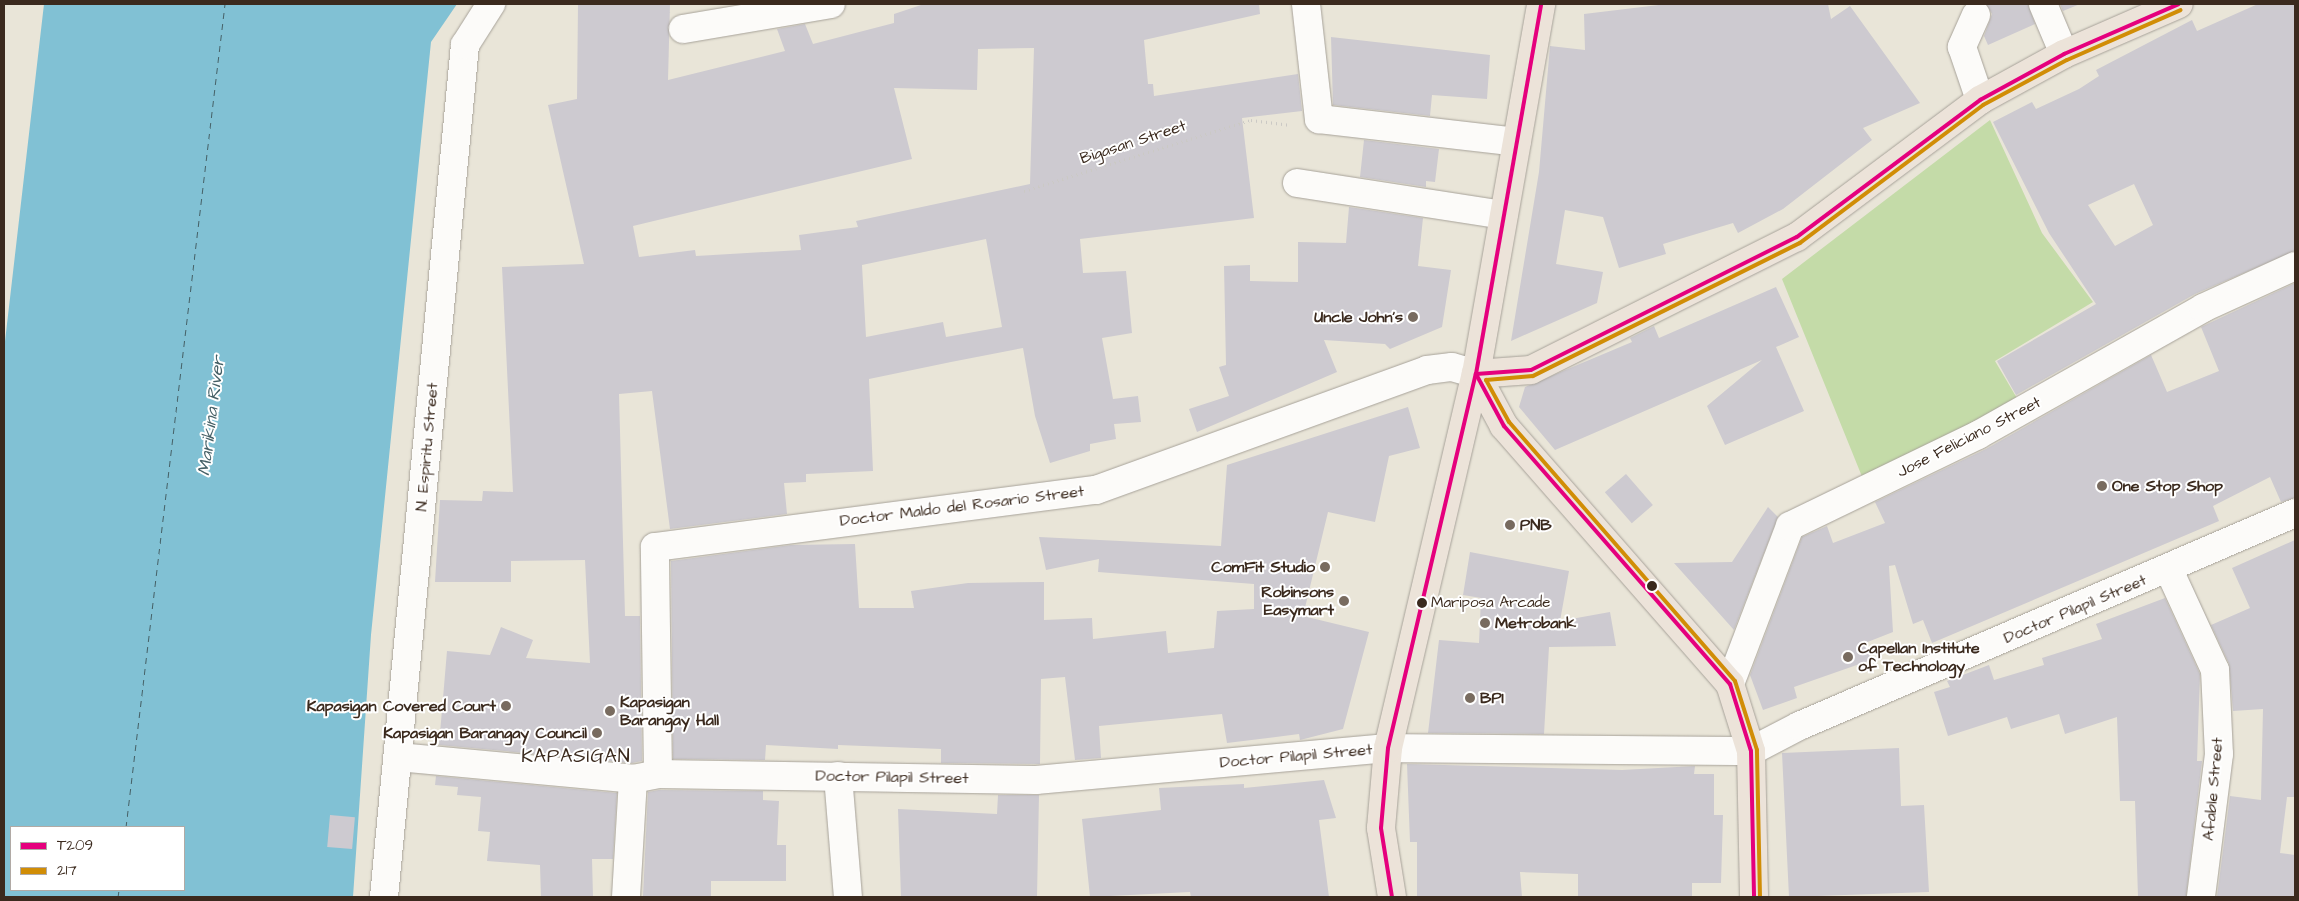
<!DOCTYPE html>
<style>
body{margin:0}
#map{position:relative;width:2299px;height:901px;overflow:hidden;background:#e9e5d8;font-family:"Architects Daughter",sans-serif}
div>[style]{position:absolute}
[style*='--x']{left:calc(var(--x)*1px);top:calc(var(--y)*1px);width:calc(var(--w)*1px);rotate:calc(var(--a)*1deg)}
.green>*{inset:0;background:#c4dba8}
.water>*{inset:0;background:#81c1d4}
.ferry>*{height:1px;margin-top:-0.5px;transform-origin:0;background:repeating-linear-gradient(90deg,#456066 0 6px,transparent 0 11px)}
.building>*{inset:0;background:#cdcad0;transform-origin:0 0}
.path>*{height:3px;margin-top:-1.5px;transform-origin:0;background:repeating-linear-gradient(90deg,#cbc9c5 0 1px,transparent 0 5px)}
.roads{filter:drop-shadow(0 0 1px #a7a299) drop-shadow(0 0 1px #a7a299)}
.minor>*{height:28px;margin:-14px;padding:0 14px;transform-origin:14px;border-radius:14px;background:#fcfbf9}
.major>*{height:28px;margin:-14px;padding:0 14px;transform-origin:14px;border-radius:14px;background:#ece3d9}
.bus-1>*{height:4px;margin:-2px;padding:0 2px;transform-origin:2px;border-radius:2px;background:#e5007d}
.bus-2>*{height:4px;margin:-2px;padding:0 2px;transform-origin:2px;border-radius:2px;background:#d18d06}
.dots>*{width:14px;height:14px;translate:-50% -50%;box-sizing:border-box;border:2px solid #fff;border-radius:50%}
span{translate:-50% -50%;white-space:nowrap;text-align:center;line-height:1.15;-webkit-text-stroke:4px #fff;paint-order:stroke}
.bus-label{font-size:15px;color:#3b2a1e}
.left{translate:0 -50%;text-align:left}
.street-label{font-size:16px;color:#3b2a1e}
.poi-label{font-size:16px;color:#3b2a1e;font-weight:700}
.right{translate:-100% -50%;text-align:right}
.water-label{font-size:18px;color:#456066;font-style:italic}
.quarter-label{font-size:19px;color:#3b2a1e;letter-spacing:1px}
.frame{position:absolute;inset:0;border:5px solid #3b2a1e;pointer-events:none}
.legend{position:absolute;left:10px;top:826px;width:175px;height:65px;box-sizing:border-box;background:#fff;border:1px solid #b1aaa5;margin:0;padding:6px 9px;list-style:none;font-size:15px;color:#3b2a1e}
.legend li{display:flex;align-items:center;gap:10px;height:25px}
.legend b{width:25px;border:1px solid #b1aaa5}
</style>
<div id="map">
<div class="green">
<div style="clip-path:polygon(1990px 120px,2042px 233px,2093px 302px,1995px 361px,2021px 405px,1865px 484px,1782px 279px)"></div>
</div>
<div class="water">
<div style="clip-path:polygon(evenodd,44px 4px,457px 4px,431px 42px,371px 635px,353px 897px,4px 897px,4px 350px,44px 4px,11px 827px,184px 827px,184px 890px,11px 890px,11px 827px)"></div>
</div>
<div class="ferry">
<div style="--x:126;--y:827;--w:829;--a:-83.14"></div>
<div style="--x:118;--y:897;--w:7;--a:-82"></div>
</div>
<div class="building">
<div style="clip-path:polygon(evenodd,578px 4px,670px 4px,668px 80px,785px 51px,777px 29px,805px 24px,813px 44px,894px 23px,894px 14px,924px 4px,1259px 4px,1260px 14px,1144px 40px,1148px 84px,1153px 84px,1154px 96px,1298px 74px,1302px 111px,1242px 118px,1254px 218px,1080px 239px,1083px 273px,1126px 271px,1132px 333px,1102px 338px,1113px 399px,1138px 396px,1141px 422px,1114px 424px,1116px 439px,1090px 444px,1090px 451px,1050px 463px,1035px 416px,1023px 348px,951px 362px,869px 379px,873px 471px,806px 474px,806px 482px,784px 483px,787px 514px,670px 529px,652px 391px,619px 394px,625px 616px,640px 616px,642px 761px,632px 763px,439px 745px,447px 651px,490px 655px,501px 627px,533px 640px,526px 658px,590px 663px,585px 560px,511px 561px,511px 582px,435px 582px,440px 500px,482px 501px,483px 491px,513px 492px,502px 267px,584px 264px,548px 105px,577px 99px,578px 4px,1034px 48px,1030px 184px,856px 221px,858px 227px,799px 235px,801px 250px,696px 256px,695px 250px,639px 257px,633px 226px,912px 159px,894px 88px,977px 90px,978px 49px,1034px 48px,578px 4px,986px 239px,1002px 327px,946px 337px,943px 322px,866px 337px,862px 265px,986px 239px)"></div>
<div style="clip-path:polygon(1667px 4px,1828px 4px,1831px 19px,1850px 6px,1920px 103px,1863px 128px,1872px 140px,1783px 209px,1738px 233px,1733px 223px,1663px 244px,1666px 254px,1619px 268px,1603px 217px,1565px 210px,1556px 264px,1603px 272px,1597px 303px,1511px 341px,1539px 172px,1550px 46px,1585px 50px,1584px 14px)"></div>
<div style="clip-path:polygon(1986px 4px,2028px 4px,2035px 24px,1988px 45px,1984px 36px,1992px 14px)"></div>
<div style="clip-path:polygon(2060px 4px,2080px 4px,2063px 11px)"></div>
<div style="clip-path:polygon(evenodd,2258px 4px,2295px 4px,2295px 251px,2195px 294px,2016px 395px,1997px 361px,2096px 304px,2049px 233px,1993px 122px,2032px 102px,2036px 109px,2079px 89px,2099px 76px,2096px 70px,2192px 20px,2197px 31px,2258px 4px,2134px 184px,2153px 225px,2115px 246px,2088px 205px,2134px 184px)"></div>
<div style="clip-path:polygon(1331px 37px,1490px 55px,1487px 99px,1432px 95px,1430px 116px,1333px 105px)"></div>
<div style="clip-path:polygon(1364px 140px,1439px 149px,1435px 182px,1426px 181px,1426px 187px,1360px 177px)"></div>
<div style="clip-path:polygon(1349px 207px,1423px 218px,1418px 266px,1451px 270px,1442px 327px,1390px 349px,1385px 344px,1324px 340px,1337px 372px,1197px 432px,1189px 409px,1229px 396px,1219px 367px,1226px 365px,1224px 266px,1250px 265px,1250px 281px,1298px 282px,1298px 242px,1346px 243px)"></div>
<div style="clip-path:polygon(2295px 283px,2295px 498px,2281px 502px,2270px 477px,2213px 506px,2219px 521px,1932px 643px,1923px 620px,1913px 624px,1895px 565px,1889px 566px,1893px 632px,1865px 643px,1871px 660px,1794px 687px,1797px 698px,1763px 710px,1750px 675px,1802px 537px,1827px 526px,1833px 543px,1885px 523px,1875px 502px,1986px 449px,2151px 355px,2167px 392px,2219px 371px,2201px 327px)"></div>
<div style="clip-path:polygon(1776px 287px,1799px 337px,1776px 347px,1804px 411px,1725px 445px,1707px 406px,1762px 360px,1555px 450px,1519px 407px,1525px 387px,1632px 342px,1630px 338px,1654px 326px,1659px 338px)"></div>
<div style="clip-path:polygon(1408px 407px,1420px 448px,1389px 456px,1375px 522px,1328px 512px,1303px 616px,1369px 632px,1343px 729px,1300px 740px,1299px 734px,1227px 743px,1222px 714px,1099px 726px,1101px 758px,1075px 760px,1065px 677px,1041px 679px,1040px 764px,941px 763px,941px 749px,838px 745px,838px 749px,766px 745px,765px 760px,673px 759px,671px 561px,791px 545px,855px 544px,859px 608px,914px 608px,911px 591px,968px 583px,1044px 582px,1044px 620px,1092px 618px,1093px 639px,1166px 631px,1168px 653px,1214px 648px,1217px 611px,1254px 609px,1254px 584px,1098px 572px,1099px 559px,1046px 570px,1039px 537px,1221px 546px,1227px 465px)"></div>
<div style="left:1626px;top:474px;width:41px;height:28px;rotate:49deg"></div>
<div style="clip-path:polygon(1768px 507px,1778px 517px,1734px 630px,1674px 563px,1732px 562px)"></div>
<div style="clip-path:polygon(2295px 540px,2295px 797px,2287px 797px,2280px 853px,2295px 855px,2295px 897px,2217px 897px,2230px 796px,2261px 800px,2263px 709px,2233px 711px,2229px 664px,2211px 625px,2250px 608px,2232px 568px)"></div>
<div style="clip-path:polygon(1470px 552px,1569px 571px,1560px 621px,1610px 612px,1616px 646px,1549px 647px,1544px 734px,1428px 733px,1439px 640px,1479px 643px,1481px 598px,1463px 595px)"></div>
<div style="clip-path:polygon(2165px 598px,2200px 674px,2197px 761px,2202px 761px,2201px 769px,2186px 897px,2138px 897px,2135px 801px,2120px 801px,2117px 717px,2065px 734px,2059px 714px,2011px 729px,2007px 717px,1948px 736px,1934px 692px,1950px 687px,1947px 681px,1989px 665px,1994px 680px,2044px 665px,2042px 658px,2102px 639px,2096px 624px)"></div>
<div style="clip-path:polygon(1899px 748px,1901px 806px,1924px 805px,1929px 892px,1789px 897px,1782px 753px)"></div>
<div style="clip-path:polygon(1407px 764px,1622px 770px,1695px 766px,1694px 774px,1714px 774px,1714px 815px,1723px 815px,1721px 883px,1692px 883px,1692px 897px,1578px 897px,1578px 874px,1520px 872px,1522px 897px,1417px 897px,1417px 842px,1410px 842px)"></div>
<div style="clip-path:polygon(436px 776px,617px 793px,613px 859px,592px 859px,593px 897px,541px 897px,540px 865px,487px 861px,490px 832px,478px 831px,481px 797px,457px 795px,458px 787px,435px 785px)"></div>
<div style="clip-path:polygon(1324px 780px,1336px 818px,1319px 820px,1329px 897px,1191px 897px,1190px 892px,1090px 897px,1082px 819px,1161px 810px,1159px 788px,1244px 784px,1244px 788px)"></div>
<div style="clip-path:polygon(659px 790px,763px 791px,763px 800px,779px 801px,777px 845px,786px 845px,786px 881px,711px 881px,711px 897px,643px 896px,648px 792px)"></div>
<div style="clip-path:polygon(998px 795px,1039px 795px,1037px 897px,901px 897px,898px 809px,997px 814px)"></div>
<div style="left:330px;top:815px;width:25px;height:32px;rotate:5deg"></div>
</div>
<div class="path">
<div style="--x:1024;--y:191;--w:238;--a:-17.4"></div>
<div style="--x:1251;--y:120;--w:40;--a:7.1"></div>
</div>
<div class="roads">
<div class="minor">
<div style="--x:1306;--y:4;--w:116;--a:83.6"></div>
<div style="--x:1319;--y:119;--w:199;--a:6.6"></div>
<div style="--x:2043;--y:4;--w:54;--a:67.2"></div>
<div style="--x:1976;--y:15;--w:35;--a:114"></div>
<div style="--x:1962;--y:47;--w:56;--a:71.2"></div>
<div style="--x:683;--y:29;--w:150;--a:-9.6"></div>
<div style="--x:1297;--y:183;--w:209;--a:8.8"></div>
<div style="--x:2169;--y:570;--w:110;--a:65.3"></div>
<div style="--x:2215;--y:670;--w:84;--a:87.3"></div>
<div style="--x:2219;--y:754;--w:144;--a:97.2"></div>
<div style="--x:1730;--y:684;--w:169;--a:-69.2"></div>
<div style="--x:1790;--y:526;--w:209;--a:-25.8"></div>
<div style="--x:1978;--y:435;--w:258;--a:-29.4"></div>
<div style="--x:2203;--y:308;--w:101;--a:-24.5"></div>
<div style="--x:398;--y:757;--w:236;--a:5.3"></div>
<div style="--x:633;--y:779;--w:25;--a:-11"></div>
<div style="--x:658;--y:774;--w:378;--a:0.9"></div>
<div style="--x:1036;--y:780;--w:353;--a:-5.2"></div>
<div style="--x:1388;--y:748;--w:363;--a:0.5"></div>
<div style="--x:1751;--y:751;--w:54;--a:-27.5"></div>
<div style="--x:1799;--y:726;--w:540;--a:-23.24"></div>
<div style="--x:658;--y:774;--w:227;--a:-90.8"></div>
<div style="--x:655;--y:547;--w:445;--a:-7.4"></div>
<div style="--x:1096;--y:490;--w:352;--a:-19.9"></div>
<div style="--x:1427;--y:370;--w:25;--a:-7"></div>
<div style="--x:1452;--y:367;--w:25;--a:16"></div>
<div style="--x:838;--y:776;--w:121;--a:85.3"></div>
<div style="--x:384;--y:897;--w:856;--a:-84.57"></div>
<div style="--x:465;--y:45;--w:49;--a:-57.6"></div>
<div style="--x:626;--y:897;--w:118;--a:-86.6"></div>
</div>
<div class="major">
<div style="--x:1476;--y:374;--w:55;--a:-4.2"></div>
<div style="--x:1531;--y:370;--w:297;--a:-26.6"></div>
<div style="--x:1797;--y:237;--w:229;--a:-36.8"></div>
<div style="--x:1980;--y:100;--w:96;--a:-28.7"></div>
<div style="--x:2064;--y:54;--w:125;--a:-23.5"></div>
<div style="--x:1476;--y:374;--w:59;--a:61.7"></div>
<div style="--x:1504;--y:426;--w:343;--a:48.8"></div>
<div style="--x:1730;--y:684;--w:70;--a:72.6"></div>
<div style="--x:1751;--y:751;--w:146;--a:88.8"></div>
<div style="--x:1392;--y:897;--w:70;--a:-99.1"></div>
<div style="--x:1381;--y:828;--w:80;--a:-85"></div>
<div style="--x:1388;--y:748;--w:384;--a:-76.8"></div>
<div style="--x:1476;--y:374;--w:376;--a:-80"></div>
</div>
</div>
<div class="bus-1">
<div style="--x:1476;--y:374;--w:55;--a:-4.2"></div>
<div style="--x:1531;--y:370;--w:297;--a:-26.6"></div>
<div style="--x:1797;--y:237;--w:229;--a:-36.8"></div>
<div style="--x:1980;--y:100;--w:96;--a:-28.7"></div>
<div style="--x:2064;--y:54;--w:125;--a:-23.5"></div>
<div style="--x:1476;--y:374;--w:59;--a:61.7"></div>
<div style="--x:1504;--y:426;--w:343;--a:48.8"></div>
<div style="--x:1730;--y:684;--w:70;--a:72.6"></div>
<div style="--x:1751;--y:751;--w:146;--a:88.8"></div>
<div style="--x:1392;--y:897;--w:70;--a:-99.1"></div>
<div style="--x:1381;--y:828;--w:80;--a:-85"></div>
<div style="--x:1388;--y:748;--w:384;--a:-76.8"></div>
<div style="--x:1476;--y:374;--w:376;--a:-80"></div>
</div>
<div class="bus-2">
<div style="--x:1760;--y:897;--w:147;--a:-91.2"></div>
<div style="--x:1757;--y:750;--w:72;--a:-107.7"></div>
<div style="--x:1735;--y:681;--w:344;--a:-131.1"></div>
<div style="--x:1509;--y:422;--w:48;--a:-118.7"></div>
<div style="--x:1486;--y:380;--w:47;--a:-4.9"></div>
<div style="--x:1533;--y:376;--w:298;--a:-26.5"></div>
<div style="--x:1800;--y:243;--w:229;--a:-37"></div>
<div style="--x:1983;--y:105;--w:95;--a:-28.2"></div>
<div style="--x:2067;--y:60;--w:124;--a:-23.7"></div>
</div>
<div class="dots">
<div style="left:1413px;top:317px;background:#786b5f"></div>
<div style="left:2102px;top:486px;background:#786b5f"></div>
<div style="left:1510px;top:525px;background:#786b5f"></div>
<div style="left:1325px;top:567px;background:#786b5f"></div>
<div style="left:1652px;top:586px;background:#3b2a1e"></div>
<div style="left:1344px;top:601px;background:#786b5f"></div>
<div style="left:1422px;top:603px;background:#3b2a1e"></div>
<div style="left:1485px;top:623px;background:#786b5f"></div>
<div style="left:1848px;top:657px;background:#786b5f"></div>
<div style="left:1470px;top:698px;background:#786b5f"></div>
<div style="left:506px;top:706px;background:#786b5f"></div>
<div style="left:610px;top:711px;background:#786b5f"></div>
<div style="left:597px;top:733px;background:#786b5f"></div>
</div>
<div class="bus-label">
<span class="left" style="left:1431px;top:603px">Mariposa Arcade</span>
</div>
<div class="street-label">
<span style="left:1133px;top:142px;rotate:-18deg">Bigasan Street</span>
<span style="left:1969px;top:437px;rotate:-27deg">Jose Feliciano Street</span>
<span style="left:427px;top:447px;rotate:-85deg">N. Espiritu Street</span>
<span style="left:962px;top:506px;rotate:-7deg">Doctor Maldo del Rosario Street</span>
<span style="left:2075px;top:609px;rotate:-23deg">Doctor Pilapil Street</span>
<span style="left:1296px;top:756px;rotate:-5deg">Doctor Pilapil Street</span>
<span style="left:892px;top:777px;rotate:1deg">Doctor Pilapil Street</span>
<span style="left:2213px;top:789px;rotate:-85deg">Afable Street</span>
</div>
<div class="poi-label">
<span class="right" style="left:1403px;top:317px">Uncle John's</span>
<span class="left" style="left:2112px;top:486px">One Stop Shop</span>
<span class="left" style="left:1520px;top:525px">PNB</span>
<span class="right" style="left:1315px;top:567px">ComFit Studio</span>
<span class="right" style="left:1334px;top:601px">Robinsons<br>Easymart</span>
<span class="left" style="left:1495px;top:623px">Metrobank</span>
<span class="left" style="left:1858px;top:657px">Capellan Institute<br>of Technology</span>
<span class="left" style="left:1480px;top:698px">BPI</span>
<span class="left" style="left:620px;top:711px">Kapasigan<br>Barangay Hall</span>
<span class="right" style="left:496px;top:706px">Kapasigan Covered Court</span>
<span class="right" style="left:587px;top:733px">Kapasigan Barangay Council</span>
</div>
<div class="water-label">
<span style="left:212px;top:416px;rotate:-83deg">Marikina River</span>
</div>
<div class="quarter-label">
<span style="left:576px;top:757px">KAPASIGAN</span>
</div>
<div class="frame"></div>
<ul class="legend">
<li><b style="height:6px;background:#e5007d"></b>T209</li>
<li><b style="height:6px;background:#d18d06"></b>217</li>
</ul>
</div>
